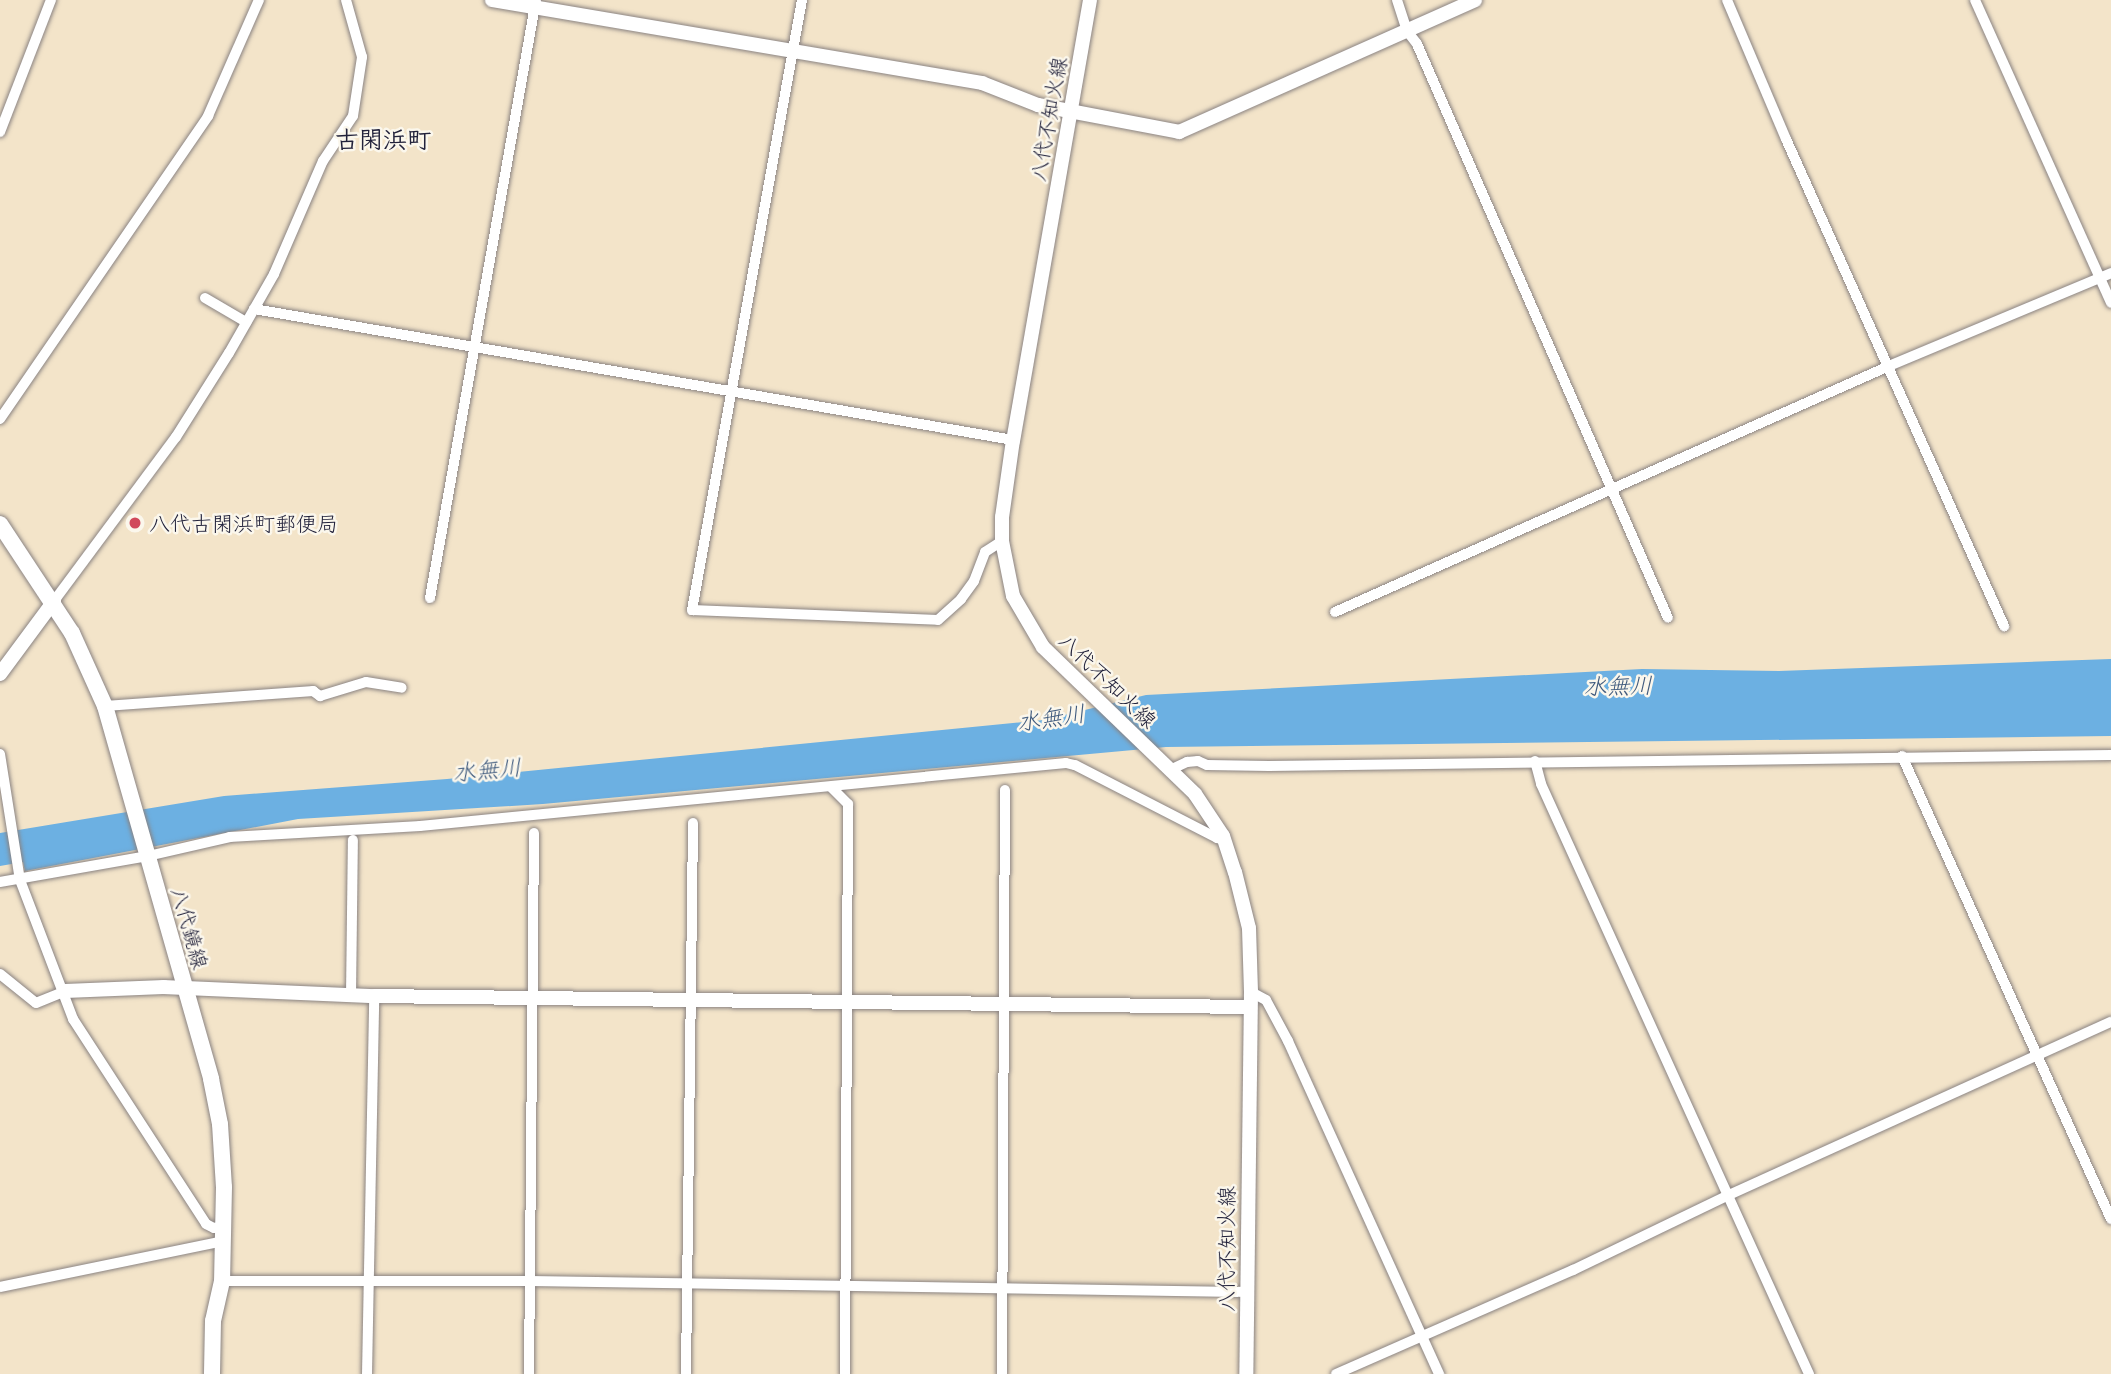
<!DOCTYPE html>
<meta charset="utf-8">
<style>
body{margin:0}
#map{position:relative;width:2111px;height:1374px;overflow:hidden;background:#f3e4c9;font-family:Mali,"Klee One",sans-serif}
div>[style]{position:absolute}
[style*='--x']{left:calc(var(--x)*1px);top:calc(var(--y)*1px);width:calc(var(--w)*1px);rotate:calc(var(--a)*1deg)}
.water>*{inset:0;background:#6cb0e2}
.roads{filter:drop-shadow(0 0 2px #8a8382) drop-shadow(0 0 2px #8a8382)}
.street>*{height:10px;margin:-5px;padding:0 5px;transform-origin:5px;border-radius:5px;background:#fff}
.secondary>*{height:14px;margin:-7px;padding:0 7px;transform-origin:7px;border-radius:7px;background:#fff}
.primary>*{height:16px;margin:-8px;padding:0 8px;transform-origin:8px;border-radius:8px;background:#fff}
.dots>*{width:19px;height:19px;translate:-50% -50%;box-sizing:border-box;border:4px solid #fbf7ec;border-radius:50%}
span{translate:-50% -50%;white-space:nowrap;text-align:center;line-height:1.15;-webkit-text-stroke:5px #fbf7ec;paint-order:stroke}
.street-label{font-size:21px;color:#22223b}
.poi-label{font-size:21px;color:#22223b}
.left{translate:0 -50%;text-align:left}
.water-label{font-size:23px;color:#405b7e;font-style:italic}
.quarter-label{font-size:24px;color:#22223b;font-weight:700}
</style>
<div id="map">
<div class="water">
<div style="clip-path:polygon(2111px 659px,2111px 736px,1166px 747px,543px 804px,298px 819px,25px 871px,23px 862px,0 866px,0 833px,224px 796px,447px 779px,1044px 720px,1146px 695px,1642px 669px,1779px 671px)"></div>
</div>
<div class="roads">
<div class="street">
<div style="--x:802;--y:0;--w:620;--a:100.22"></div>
<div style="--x:692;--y:610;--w:246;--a:2.3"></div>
<div style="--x:938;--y:620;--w:31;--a:-42"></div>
<div style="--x:961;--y:599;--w:22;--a:-54"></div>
<div style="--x:974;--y:581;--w:31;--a:-69"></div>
<div style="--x:985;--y:552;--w:20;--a:-33"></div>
<div style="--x:1397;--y:0;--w:33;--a:72"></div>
<div style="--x:1407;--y:31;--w:16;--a:52"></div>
<div style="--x:1417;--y:44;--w:626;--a:66.38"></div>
<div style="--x:1727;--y:0;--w:151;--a:67"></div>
<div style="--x:1786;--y:139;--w:534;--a:65.88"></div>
<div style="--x:1975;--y:0;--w:332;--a:65.8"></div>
<div style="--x:0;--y:132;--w:142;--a:-68.9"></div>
<div style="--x:205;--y:298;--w:48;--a:30.3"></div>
<div style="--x:254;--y:309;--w:770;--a:9.79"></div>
<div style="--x:0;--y:419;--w:368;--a:-55.5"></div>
<div style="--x:208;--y:116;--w:127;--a:-66.3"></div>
<div style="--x:430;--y:598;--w:607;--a:-79.95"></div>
<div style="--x:54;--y:601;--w:204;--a:-53.4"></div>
<div style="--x:176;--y:437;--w:99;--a:-57.8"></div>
<div style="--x:229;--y:353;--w:91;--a:-60.3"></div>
<div style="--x:274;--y:274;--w:123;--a:-66.6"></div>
<div style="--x:323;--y:161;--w:54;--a:-56.3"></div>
<div style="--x:353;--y:116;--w:60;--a:-81.3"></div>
<div style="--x:362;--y:57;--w:59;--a:-105.7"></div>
<div style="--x:1335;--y:612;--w:606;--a:-23.94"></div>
<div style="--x:1889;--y:366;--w:241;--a:-22.7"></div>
<div style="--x:105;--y:706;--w:209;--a:-4.1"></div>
<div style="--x:313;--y:691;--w:9;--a:36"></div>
<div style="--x:320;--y:696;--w:48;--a:-16.9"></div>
<div style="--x:366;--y:682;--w:36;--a:9"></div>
<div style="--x:0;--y:754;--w:128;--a:81"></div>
<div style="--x:20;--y:880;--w:149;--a:69.1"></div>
<div style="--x:73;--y:1019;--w:244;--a:57"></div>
<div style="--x:206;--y:1224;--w:9;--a:27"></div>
<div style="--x:214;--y:1228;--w:8;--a:-14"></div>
<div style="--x:1902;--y:756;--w:508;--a:65.71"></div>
<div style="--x:1535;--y:761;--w:24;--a:75"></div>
<div style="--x:1541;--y:784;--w:648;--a:65.57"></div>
<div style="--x:1172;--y:769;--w:17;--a:-25"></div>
<div style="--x:1187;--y:762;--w:11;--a:-5"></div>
<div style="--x:1198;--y:761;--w:10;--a:24"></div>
<div style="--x:1207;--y:765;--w:62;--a:0.9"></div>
<div style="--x:1269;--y:766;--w:842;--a:-0.75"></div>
<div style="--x:831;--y:787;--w:24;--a:45"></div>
<div style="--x:848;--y:804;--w:570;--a:90.3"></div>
<div style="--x:0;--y:882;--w:150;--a:-10"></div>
<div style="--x:148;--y:856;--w:84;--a:-13"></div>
<div style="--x:230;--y:837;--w:190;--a:-3.3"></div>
<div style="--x:420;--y:826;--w:649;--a:-5.57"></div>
<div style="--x:1066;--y:763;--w:9;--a:13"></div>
<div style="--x:1075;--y:765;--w:160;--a:27.2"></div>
<div style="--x:1217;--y:838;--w:6;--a:-18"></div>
<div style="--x:0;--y:974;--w:46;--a:38.9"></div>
<div style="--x:36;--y:1003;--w:31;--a:-22"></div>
<div style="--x:1251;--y:992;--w:17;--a:28"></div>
<div style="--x:1266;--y:1000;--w:47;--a:61.8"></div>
<div style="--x:1288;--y:1041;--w:366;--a:65.6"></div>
<div style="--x:351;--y:995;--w:155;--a:-89.3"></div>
<div style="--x:222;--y:1281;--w:308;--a:0"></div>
<div style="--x:530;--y:1281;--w:717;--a:0.88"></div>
<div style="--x:0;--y:1287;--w:229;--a:-11.6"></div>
<div style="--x:367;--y:1374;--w:378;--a:-88.9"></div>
<div style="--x:529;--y:1374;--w:541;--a:-89.47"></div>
<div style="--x:686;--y:1374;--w:551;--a:-89.27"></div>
<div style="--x:1002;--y:1374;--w:584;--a:-89.71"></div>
<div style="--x:1336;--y:1374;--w:259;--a:-23.7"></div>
<div style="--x:1573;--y:1270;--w:173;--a:-25.7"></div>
<div style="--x:1729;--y:1195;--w:419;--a:-24.4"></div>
</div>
<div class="secondary">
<div style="--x:492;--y:0;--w:497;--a:9.6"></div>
<div style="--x:982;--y:83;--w:60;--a:21.4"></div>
<div style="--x:1038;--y:105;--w:144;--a:10.8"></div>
<div style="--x:1179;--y:132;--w:324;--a:-24"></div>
<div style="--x:1090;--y:0;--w:447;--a:99.9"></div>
<div style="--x:1013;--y:440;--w:78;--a:98.1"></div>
<div style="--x:1002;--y:517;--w:24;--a:90"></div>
<div style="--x:1002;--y:541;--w:56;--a:78.7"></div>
<div style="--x:1013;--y:596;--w:59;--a:59.5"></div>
<div style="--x:1043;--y:647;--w:211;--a:44"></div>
<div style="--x:1195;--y:794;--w:50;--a:56.3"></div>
<div style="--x:1223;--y:836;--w:38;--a:72"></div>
<div style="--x:1235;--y:872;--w:58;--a:76"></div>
<div style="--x:1249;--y:928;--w:64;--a:88.2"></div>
<div style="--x:1251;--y:992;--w:382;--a:90.7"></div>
<div style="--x:0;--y:674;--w:91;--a:-53.5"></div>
<div style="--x:65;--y:991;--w:99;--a:-2.3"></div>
<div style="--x:164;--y:987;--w:210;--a:2.5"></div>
<div style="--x:374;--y:996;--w:876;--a:0.72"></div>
</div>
<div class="primary">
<div style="--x:0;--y:524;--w:131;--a:56.6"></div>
<div style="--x:72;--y:633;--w:80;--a:65.7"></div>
<div style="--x:105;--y:706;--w:388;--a:74.1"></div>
<div style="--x:211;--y:1079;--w:46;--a:78.7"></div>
<div style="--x:220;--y:1124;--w:63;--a:86.4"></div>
<div style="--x:224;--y:1187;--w:94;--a:91.2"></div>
<div style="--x:222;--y:1281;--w:41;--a:102.7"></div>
<div style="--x:213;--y:1321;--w:53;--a:91.1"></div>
</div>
</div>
<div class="dots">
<div style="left:135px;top:523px;background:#d1495b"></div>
</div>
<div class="street-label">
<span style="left:1048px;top:119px;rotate:-80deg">八代不知火線</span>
<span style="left:1108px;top:680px;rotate:44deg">八代不知火線</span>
<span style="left:190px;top:928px;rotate:74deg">八代鏡線</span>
<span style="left:1226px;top:1249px;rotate:-90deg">八代不知火線</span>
</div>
<div class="poi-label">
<span class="left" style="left:149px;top:523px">八代古閑浜町郵便局</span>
</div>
<div class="water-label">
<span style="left:1618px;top:685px;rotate:-1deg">水無川</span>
<span style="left:1051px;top:717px;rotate:-8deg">水無川</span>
<span style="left:487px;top:769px;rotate:-5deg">水無川</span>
</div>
<div class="quarter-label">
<span style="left:383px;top:139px">古閑浜町</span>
</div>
</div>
